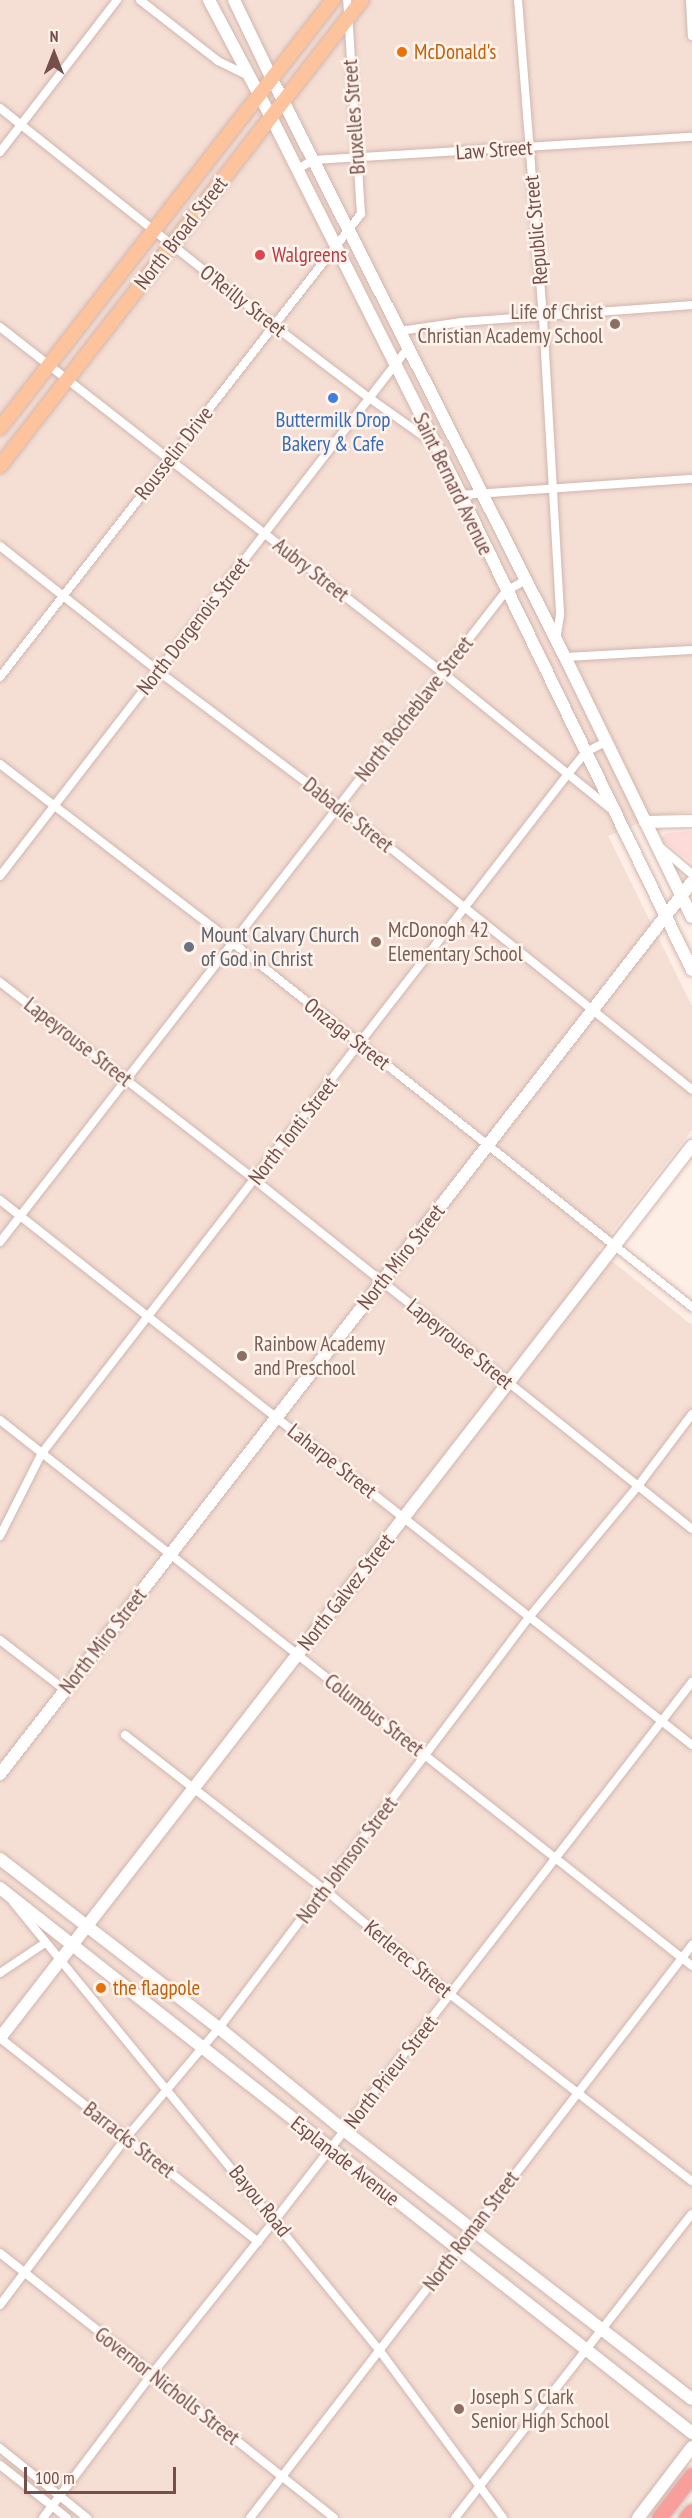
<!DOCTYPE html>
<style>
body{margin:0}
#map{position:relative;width:692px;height:2518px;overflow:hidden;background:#fdeee6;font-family:"PT Sans Narrow",sans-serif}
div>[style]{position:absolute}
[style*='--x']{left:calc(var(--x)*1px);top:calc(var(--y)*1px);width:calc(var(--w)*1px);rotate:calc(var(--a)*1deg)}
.residential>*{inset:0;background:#f5ded4}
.commercial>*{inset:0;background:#fddbd9}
.roads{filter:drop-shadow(0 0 2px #d1b6ae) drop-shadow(0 0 2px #d1b6ae)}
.street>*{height:8px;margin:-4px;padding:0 4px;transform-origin:4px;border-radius:4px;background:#fff}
.secondary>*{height:12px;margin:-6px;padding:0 6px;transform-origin:6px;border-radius:6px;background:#fff}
.primary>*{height:14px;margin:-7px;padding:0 7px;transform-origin:7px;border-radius:7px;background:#fdc39d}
.highway>*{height:15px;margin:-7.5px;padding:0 7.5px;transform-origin:7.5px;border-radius:7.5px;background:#f89e9b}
.dots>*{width:16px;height:16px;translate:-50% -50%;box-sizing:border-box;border:3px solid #fff3ec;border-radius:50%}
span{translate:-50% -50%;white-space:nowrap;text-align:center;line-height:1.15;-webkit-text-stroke:5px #fff3ec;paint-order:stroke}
.food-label{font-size:21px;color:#c56008}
.left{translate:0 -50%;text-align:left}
.street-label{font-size:21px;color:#774f4a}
.health-label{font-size:21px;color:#be3a42}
.education-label{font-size:21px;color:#785e54}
.right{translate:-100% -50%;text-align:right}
.shop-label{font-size:21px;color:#366cbe}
.worship-label{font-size:21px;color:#5b616d}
.north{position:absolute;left:24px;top:24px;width:60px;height:60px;-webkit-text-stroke:4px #fff3ec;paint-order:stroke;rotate:0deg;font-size:16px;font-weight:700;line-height:24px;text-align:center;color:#774f4a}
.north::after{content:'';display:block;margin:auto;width:21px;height:27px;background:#774f4a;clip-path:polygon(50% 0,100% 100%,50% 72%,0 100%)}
.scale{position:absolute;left:24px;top:2467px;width:152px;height:27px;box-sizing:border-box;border:3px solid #774f4a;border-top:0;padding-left:8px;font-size:18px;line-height:21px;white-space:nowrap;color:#774f4a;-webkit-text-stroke:4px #fff3ec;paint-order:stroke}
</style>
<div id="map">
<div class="residential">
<div style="clip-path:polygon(0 0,692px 0,692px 812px,660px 815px,608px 836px,692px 1006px,692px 1130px,598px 1250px,692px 1325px,692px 2453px,642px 2518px,0 2518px)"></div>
</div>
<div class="commercial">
<div style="clip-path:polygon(692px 831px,692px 863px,661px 839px,666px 833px)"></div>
</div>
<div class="roads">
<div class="street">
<div style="--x:140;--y:0;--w:99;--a:38"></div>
<div style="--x:218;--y:61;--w:34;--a:26"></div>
<div style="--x:518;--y:0;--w:318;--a:85.5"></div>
<div style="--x:543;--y:317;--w:298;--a:86.7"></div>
<div style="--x:560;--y:615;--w:25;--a:99"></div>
<div style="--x:690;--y:0;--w:36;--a:87"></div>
<div style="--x:0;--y:108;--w:349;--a:38.5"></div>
<div style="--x:273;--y:325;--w:119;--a:37.2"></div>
<div style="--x:368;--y:397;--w:80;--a:35.3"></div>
<div style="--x:0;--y:152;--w:192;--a:-52.4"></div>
<div style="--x:298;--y:169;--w:17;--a:-31"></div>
<div style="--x:313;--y:160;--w:380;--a:-3.5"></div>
<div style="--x:0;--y:327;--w:562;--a:37.99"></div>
<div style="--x:443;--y:673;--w:218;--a:39"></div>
<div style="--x:400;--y:331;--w:62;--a:-8.4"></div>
<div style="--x:461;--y:322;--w:232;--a:-4.2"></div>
<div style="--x:461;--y:495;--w:232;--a:-4"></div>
<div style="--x:0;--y:546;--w:201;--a:38.3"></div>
<div style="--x:158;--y:671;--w:225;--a:36.9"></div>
<div style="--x:338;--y:806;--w:454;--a:38.7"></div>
<div style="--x:565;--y:657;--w:127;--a:-3.2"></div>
<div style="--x:0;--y:677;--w:587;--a:-52.06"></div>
<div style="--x:361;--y:214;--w:214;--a:-93.7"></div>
<div style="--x:0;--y:764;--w:294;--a:37.5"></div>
<div style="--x:233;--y:943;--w:586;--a:38.42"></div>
<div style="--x:660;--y:847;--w:42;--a:40.2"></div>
<div style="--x:0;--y:876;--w:667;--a:-52.31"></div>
<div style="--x:0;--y:982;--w:323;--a:37.8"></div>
<div style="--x:255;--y:1180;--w:559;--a:38.61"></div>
<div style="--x:0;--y:1200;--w:881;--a:38.22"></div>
<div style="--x:0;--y:1242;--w:825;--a:-52.14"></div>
<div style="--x:506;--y:591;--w:23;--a:-29"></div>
<div style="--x:0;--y:1420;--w:881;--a:38.27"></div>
<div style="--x:0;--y:1536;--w:93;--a:-63.2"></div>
<div style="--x:42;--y:1453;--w:859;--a:-52.24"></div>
<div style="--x:568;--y:774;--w:28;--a:-51"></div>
<div style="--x:586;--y:752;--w:22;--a:-27"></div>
<div style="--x:0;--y:1640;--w:82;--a:37.6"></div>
<div style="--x:125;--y:1735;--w:253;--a:37.8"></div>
<div style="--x:325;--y:1890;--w:164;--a:39.8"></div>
<div style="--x:451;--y:1995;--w:304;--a:37.7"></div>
<div style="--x:13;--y:1902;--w:580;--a:50.74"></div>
<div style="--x:380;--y:2351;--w:207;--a:53.6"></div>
<div style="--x:0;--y:1973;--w:54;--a:-33.7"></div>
<div style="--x:0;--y:2038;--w:329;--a:38.3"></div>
<div style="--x:0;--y:2253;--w:426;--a:38.4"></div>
<div style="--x:0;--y:2305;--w:209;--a:-53"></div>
<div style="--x:126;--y:2138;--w:144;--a:-49.8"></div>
<div style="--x:219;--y:2028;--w:516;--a:-52.95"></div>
<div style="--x:530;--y:1616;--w:169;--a:-50.3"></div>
<div style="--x:638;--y:1486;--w:90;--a:-53.1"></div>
<div style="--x:0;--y:2448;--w:112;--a:38.8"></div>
<div style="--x:0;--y:2465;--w:85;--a:38.3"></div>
<div style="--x:43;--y:2518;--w:181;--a:-52.9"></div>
<div style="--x:152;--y:2374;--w:197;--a:-51.4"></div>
<div style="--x:275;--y:2220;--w:681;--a:-52.22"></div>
<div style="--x:250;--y:2518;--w:724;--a:-52.35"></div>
<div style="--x:455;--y:2518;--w:385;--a:-52.1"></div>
</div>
<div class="secondary">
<div style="--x:209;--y:0;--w:132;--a:62.1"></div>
<div style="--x:271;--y:117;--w:423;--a:63.3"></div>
<div style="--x:461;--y:495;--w:528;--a:64.07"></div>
<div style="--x:234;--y:0;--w:88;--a:64.3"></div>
<div style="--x:272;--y:79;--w:648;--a:63.12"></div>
<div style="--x:565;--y:657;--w:289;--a:64"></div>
<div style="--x:645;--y:822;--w:47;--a:-1.2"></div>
<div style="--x:0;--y:1774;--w:1129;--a:-52.2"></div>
<div style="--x:0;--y:1859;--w:277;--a:37.7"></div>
<div style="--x:219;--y:2028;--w:163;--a:39.3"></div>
<div style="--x:345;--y:2131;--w:438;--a:37.7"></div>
<div style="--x:0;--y:1888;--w:881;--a:38.22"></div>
<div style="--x:0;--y:2038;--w:1129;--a:-52.2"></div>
<div style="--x:638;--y:2518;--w:89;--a:-52.7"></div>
</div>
<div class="primary">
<div style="--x:0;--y:428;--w:542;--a:-52.12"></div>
<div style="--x:0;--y:466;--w:590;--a:-52.16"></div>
</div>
<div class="highway">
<div style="--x:659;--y:2518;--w:54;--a:-52.5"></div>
<div style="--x:686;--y:2518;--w:9;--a:-49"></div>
</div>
</div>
<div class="dots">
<div style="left:402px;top:52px;background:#e8710a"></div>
<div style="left:260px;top:255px;background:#e0444e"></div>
<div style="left:615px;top:324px;background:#8d6e63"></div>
<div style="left:333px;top:398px;background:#3f7fe0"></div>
<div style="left:376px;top:942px;background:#8d6e63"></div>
<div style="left:189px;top:947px;background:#6b7280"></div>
<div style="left:242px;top:1356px;background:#8d6e63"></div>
<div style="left:101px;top:1988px;background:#e8710a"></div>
<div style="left:459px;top:2409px;background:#8d6e63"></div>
</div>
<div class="food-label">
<span class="left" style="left:414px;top:52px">McDonald's</span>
<span class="left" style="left:113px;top:1988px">the flagpole</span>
</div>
<div class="street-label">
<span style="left:354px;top:117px;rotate:-94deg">Bruxelles Street</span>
<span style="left:494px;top:150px;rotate:-4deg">Law Street</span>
<span style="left:536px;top:230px;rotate:-95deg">Republic Street</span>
<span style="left:181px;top:233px;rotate:-52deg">North Broad Street</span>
<span style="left:243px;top:301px;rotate:38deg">O'Reilly Street</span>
<span style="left:174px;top:453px;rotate:-52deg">Rousselin Drive</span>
<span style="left:453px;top:484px;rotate:64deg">Saint Bernard Avenue</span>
<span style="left:311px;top:570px;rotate:38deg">Aubry Street</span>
<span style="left:193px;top:626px;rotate:-52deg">North Dorgenois Street</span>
<span style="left:414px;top:709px;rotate:-52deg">North Rocheblave Street</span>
<span style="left:348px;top:815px;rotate:38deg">Dabadie Street</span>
<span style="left:347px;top:1034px;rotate:38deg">Onzaga Street</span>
<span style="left:78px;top:1042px;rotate:38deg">Lapeyrouse Street</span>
<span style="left:293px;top:1131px;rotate:-52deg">North Tonti Street</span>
<span style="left:401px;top:1257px;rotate:-52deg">North Miro Street</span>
<span style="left:460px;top:1344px;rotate:39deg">Lapeyrouse Street</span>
<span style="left:332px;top:1461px;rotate:38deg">Laharpe Street</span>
<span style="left:346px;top:1592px;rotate:-52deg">North Galvez Street</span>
<span style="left:103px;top:1641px;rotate:-52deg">North Miro Street</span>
<span style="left:374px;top:1715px;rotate:38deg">Columbus Street</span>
<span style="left:347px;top:1860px;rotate:-53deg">North Johnson Street</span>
<span style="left:408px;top:1959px;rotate:40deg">Kerlerec Street</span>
<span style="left:391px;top:2072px;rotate:-52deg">North Prieur Street</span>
<span style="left:129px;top:2140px;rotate:38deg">Barracks Street</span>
<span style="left:345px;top:2161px;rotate:38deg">Esplanade Avenue</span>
<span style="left:260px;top:2201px;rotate:51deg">Bayou Road</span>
<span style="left:471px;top:2231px;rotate:-53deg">North Roman Street</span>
<span style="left:167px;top:2386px;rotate:38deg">Governor Nicholls Street</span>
</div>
<div class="health-label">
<span class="left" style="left:272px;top:255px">Walgreens</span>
</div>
<div class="education-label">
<span class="right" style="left:603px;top:324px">Life of Christ<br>Christian Academy School</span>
<span class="left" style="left:388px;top:942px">McDonogh 42<br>Elementary School</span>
<span class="left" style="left:254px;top:1356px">Rainbow Academy<br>and Preschool</span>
<span class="left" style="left:471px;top:2409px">Joseph S Clark<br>Senior High School</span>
</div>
<div class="shop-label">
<span style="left:333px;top:432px">Buttermilk Drop<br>Bakery &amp; Cafe</span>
</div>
<div class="worship-label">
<span class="left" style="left:201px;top:947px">Mount Calvary Church<br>of God in Christ</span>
</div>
<div class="north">N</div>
<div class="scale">100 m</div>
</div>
